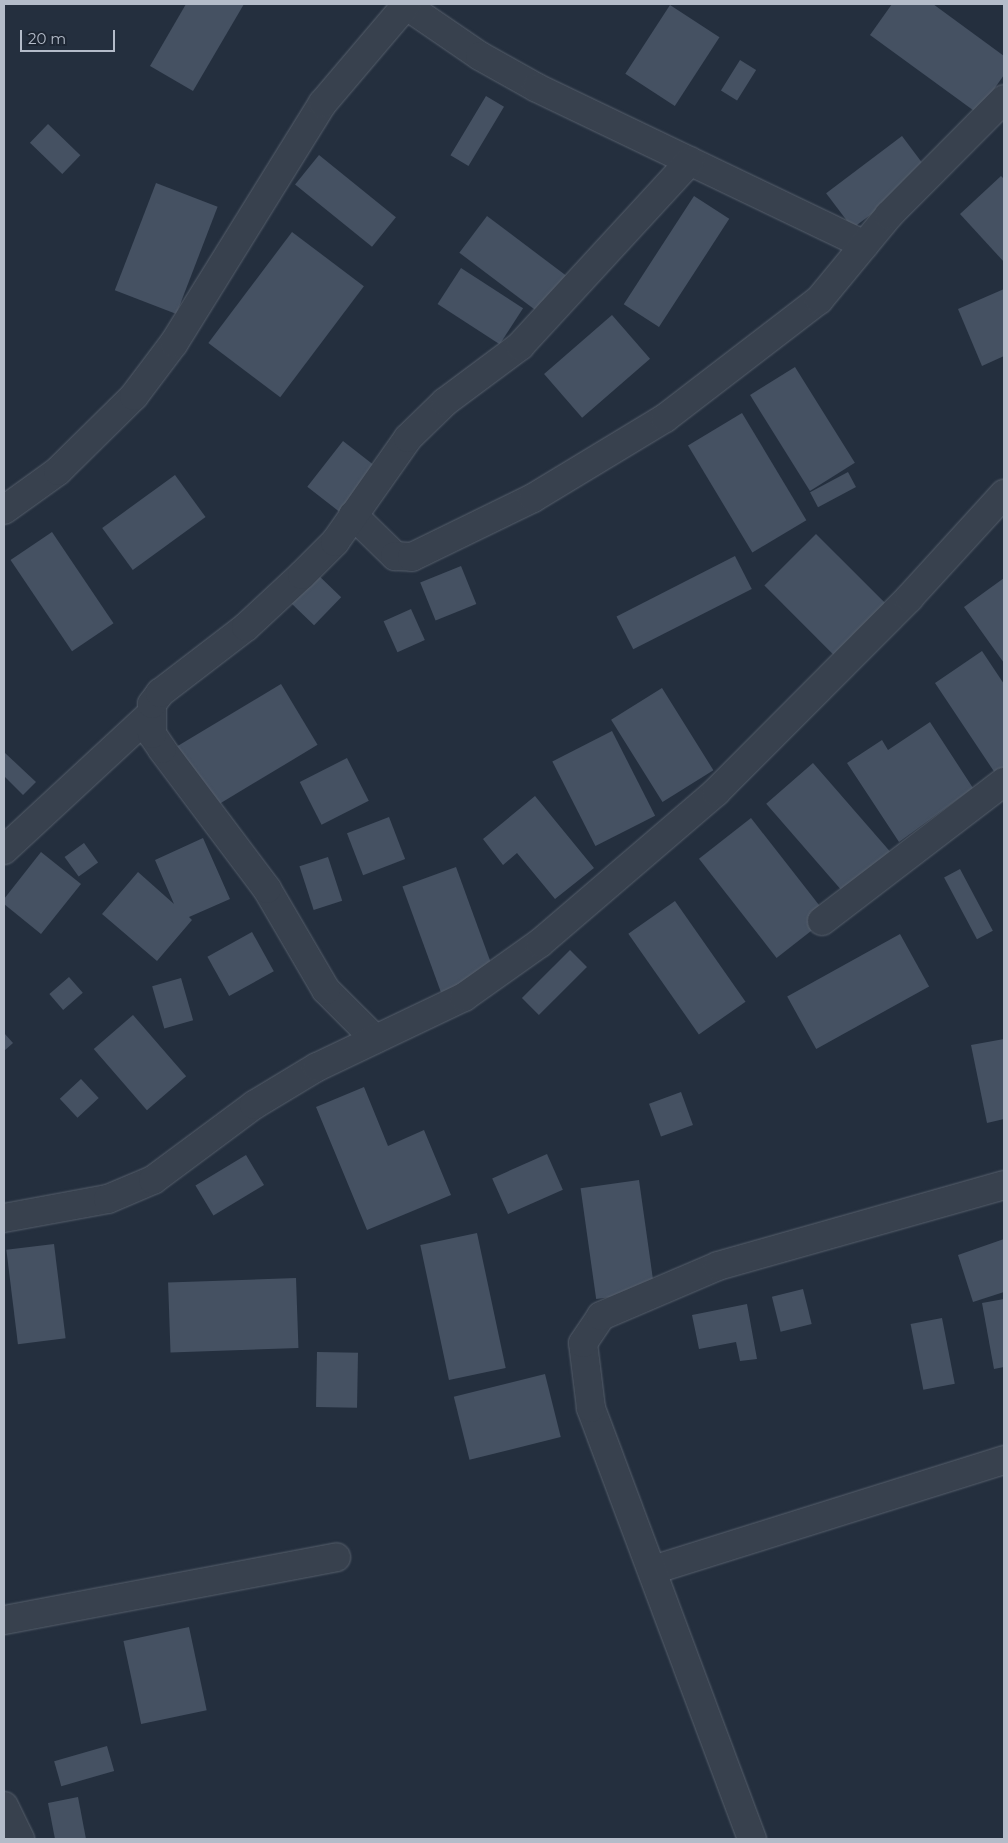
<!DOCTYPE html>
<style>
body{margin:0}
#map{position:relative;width:1008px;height:1843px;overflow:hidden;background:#242f3e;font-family:Montserrat,sans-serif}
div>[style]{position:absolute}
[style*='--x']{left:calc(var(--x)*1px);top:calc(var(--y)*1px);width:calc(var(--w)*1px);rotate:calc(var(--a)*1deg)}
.building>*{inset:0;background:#455162;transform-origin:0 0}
.roads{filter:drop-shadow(0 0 1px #565f6c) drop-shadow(0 0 1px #565f6c)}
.street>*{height:28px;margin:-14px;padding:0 14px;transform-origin:14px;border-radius:14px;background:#38414e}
span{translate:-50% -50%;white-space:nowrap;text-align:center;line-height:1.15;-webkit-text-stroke:4px #1d2633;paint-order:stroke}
.frame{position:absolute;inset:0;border:5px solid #b4bcc9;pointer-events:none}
.scale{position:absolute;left:20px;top:30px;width:95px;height:22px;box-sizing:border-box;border:2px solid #b4bcc9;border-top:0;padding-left:6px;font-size:15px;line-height:18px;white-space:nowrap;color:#b4bcc9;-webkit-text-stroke:4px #1d2633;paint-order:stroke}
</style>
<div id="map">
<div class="building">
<div style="clip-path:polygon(186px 4px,244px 4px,193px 91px,150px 66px)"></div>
<div style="clip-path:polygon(892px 4px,933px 4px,1004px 56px,1004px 75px,977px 113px,870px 35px)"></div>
<div style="left:670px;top:5px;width:59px;height:82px;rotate:33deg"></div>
<div style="left:740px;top:60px;width:19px;height:36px;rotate:32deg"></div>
<div style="left:486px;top:96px;width:21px;height:69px;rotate:31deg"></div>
<div style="left:48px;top:124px;width:45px;height:26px;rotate:44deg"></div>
<div style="left:902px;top:136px;width:44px;height:95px;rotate:53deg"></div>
<div style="left:319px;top:155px;width:99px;height:38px;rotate:39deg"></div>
<div style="clip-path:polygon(1001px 176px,1004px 179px,1004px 262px,960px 214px)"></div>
<div style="left:156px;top:183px;width:66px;height:115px;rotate:21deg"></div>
<div style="left:694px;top:196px;width:42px;height:129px;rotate:33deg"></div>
<div style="left:487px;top:216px;width:106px;height:46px;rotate:37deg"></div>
<div style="left:292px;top:232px;width:90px;height:139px;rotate:37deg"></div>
<div style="left:461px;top:268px;width:74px;height:43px;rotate:33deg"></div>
<div style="clip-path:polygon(1004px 289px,1004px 356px,982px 366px,958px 309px)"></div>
<div style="left:612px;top:315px;width:58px;height:90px;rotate:49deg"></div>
<div style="left:795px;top:367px;width:113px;height:53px;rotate:58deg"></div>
<div style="left:742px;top:413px;width:125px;height:63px;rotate:59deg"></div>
<div style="left:343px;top:441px;width:43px;height:58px;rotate:38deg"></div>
<div style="left:848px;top:472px;width:17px;height:43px;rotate:62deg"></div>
<div style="left:175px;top:475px;width:52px;height:90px;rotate:54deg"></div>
<div style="left:52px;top:532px;width:110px;height:50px;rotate:56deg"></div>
<div style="left:816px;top:534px;width:108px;height:73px;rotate:45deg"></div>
<div style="left:735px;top:556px;width:37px;height:133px;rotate:63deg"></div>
<div style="left:461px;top:566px;width:41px;height:44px;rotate:68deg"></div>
<div style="left:316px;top:573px;width:35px;height:39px;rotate:44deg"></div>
<div style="clip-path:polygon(1004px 578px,1004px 663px,964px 607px)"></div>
<div style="left:411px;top:609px;width:34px;height:30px;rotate:66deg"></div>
<div style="clip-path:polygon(982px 651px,1004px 684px,1004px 767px,995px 773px,935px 683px)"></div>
<div style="left:281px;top:684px;width:71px;height:123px;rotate:59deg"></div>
<div style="left:662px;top:688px;width:97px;height:60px;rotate:58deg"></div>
<div style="clip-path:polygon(930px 722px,973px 788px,899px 842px,847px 763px,882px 740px,888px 750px)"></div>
<div style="left:612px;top:731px;width:95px;height:67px;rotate:63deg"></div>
<div style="clip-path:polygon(4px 752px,36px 782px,23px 795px,4px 776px)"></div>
<div style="left:347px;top:758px;width:48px;height:53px;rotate:63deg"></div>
<div style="left:813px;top:763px;width:128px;height:62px;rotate:49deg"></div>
<div style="clip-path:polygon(535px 796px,594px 868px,555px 899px,517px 853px,503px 865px,483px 839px)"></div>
<div style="left:389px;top:817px;width:45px;height:45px;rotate:69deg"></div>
<div style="left:751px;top:818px;width:126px;height:66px;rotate:52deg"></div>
<div style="clip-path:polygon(203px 838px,230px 899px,189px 917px,192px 920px,157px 961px,102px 914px,138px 872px,174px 904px,155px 860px)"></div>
<div style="left:84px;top:843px;width:24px;height:24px;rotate:54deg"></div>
<div style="clip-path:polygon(41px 852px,81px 884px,41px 934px,4px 904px,4px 899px)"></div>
<div style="left:328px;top:857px;width:46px;height:30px;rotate:72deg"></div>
<div style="left:456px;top:867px;width:125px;height:57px;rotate:70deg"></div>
<div style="left:960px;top:869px;width:70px;height:18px;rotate:62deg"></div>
<div style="left:675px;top:901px;width:123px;height:57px;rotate:55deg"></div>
<div style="left:252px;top:932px;width:45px;height:51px;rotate:61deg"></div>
<div style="left:900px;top:934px;width:60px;height:129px;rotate:61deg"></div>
<div style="left:570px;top:950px;width:24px;height:68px;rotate:45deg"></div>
<div style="left:69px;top:977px;width:21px;height:26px;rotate:49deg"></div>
<div style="left:181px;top:978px;width:44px;height:30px;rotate:74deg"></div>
<div style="left:133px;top:1015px;width:81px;height:52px;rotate:49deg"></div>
<div style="clip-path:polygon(4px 1033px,13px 1043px,4px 1051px)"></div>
<div style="clip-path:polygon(1004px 1039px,1004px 1119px,987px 1123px,971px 1045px)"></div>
<div style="left:81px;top:1079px;width:26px;height:29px;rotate:47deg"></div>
<div style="clip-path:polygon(364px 1087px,388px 1146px,424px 1130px,451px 1195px,367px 1230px,316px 1107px)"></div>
<div style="left:681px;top:1092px;width:35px;height:34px;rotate:70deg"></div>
<div style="left:547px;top:1154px;width:39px;height:60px;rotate:66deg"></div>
<div style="left:246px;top:1155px;width:35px;height:59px;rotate:59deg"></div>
<div style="left:639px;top:1180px;width:112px;height:59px;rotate:82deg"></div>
<div style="left:477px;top:1233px;width:138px;height:58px;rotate:78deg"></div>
<div style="clip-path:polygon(1004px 1239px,1004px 1292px,973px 1302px,958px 1255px)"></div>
<div style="left:54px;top:1244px;width:95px;height:48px;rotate:83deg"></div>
<div style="left:296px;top:1278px;width:70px;height:128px;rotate:88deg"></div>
<div style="left:803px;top:1289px;width:36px;height:32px;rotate:76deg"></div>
<div style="clip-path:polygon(1004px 1299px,1004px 1367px,994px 1369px,982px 1303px)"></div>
<div style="clip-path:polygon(747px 1304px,757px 1359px,740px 1361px,736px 1342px,699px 1349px,692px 1315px)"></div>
<div style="left:942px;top:1318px;width:67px;height:32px;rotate:79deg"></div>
<div style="left:317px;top:1352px;width:41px;height:55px;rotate:1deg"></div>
<div style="left:545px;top:1374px;width:65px;height:94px;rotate:76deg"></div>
<div style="left:189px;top:1627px;width:85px;height:67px;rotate:78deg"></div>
<div style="left:107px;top:1746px;width:26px;height:55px;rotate:74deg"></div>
<div style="clip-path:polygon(78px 1797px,86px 1839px,55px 1839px,48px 1803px)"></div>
</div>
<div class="roads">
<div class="street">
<div style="--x:404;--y:4;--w:92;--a:34.4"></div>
<div style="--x:480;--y:56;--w:65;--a:29.3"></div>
<div style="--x:537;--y:88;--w:363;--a:25.6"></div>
<div style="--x:4;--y:510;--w:67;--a:-35.8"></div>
<div style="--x:58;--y:471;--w:107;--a:-44.6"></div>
<div style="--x:134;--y:396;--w:66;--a:-53"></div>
<div style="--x:174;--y:343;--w:282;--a:-58.2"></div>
<div style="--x:323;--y:103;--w:128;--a:-49.7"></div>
<div style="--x:353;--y:515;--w:59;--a:44.3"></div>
<div style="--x:395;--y:556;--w:17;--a:3"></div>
<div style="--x:412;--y:557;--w:135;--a:-26"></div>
<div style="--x:533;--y:498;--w:154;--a:-31.2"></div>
<div style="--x:665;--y:418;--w:194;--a:-37.5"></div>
<div style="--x:819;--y:300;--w:110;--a:-50.5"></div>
<div style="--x:889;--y:215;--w:163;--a:-45.2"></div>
<div style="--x:4;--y:850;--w:199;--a:-42.8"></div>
<div style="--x:822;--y:921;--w:229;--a:-37.4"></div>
<div style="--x:375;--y:1039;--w:69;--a:-135"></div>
<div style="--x:326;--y:990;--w:117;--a:-120.3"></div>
<div style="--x:267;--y:889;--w:175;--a:-126.9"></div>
<div style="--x:162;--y:749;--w:18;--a:-124"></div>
<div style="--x:152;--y:734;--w:30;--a:-90"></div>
<div style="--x:152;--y:704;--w:14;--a:-54"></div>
<div style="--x:160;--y:693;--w:108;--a:-37.5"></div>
<div style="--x:246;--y:627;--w:76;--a:-42.9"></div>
<div style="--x:302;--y:575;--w:47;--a:-45"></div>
<div style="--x:335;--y:542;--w:127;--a:-54.9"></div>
<div style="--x:408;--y:438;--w:52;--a:-44.2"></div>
<div style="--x:445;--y:402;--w:94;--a:-36.7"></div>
<div style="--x:520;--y:346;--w:251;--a:-47.4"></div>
<div style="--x:4;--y:1218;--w:106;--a:-10.4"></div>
<div style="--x:108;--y:1199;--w:49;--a:-22.9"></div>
<div style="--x:153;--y:1180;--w:126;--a:-36.6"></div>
<div style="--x:254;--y:1105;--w:74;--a:-31.1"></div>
<div style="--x:317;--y:1067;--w:163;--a:-25.5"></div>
<div style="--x:464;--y:997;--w:93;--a:-35.4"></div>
<div style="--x:540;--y:943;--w:232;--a:-40.6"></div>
<div style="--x:716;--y:792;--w:274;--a:-45.1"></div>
<div style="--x:909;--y:598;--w:141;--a:-47.6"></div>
<div style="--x:653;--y:1570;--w:368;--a:-17.4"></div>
<div style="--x:4;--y:1620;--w:338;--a:-10.7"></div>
<div style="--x:4;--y:1806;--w:37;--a:64"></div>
<div style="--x:752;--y:1839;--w:460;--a:-110.5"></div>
<div style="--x:591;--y:1408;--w:65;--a:-97"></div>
<div style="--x:583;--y:1343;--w:32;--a:-56"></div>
<div style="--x:601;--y:1316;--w:127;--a:-23.1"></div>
<div style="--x:718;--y:1266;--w:297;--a:-15.8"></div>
</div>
</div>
<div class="frame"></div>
<div class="scale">20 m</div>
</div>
